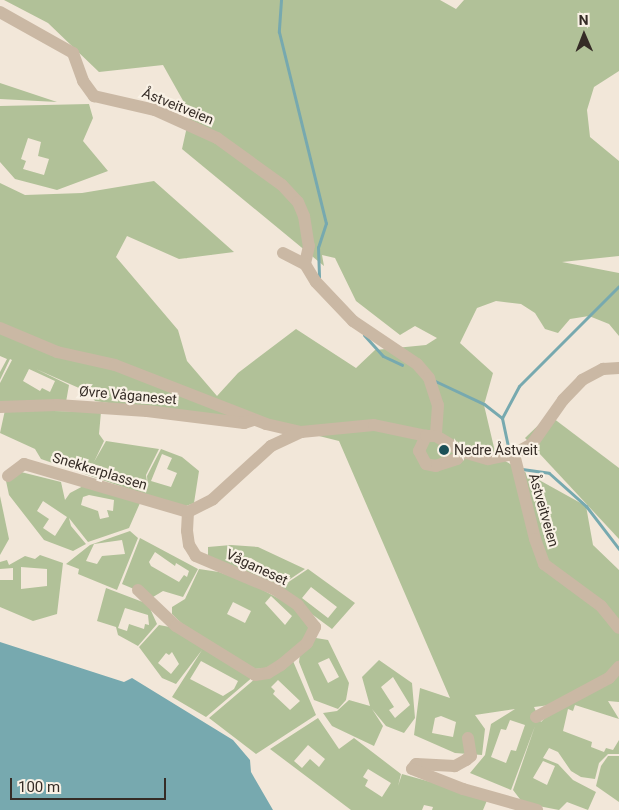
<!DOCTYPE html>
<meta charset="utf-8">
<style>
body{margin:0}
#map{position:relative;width:619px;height:810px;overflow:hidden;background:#f2e7d9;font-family:Roboto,sans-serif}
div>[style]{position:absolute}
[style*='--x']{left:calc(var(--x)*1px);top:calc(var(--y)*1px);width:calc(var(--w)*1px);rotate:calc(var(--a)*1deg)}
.green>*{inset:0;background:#b1c198}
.water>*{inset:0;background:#77a9af}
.stream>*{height:3px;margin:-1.5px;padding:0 1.5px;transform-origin:1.5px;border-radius:1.5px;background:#77a9af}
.minor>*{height:12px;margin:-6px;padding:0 6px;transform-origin:6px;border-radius:6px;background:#cab8a4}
.dots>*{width:14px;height:14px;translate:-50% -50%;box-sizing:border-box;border:2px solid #f9f1e5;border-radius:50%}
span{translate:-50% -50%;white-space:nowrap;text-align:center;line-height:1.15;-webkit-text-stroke:4.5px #f9f1e5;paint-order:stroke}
.street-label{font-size:14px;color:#352c26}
.poi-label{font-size:14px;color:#352c26}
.left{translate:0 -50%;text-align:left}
.north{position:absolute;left:559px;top:10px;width:50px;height:50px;-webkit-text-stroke:4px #f9f1e5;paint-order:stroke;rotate:359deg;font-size:14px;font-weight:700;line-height:20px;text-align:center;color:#352c26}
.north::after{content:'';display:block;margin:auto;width:18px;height:22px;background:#352c26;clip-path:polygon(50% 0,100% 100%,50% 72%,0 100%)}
.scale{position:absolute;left:10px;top:778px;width:156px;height:22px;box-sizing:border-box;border:2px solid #352c26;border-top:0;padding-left:6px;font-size:15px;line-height:18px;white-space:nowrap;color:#352c26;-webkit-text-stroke:4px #f9f1e5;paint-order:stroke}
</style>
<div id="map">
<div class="green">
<div style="clip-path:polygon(evenodd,4px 0,440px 0,456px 9px,464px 0,619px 0,619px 71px,594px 87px,587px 110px,590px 137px,619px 161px,619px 256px,562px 262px,619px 273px,619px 336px,609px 324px,589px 316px,570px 319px,558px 333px,545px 329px,535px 313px,521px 304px,496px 301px,477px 308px,460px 343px,493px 373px,484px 405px,496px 456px,586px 506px,593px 545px,619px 570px,619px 702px,608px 701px,619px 719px,575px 705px,573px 711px,568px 709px,563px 731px,592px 742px,591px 747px,604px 752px,606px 748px,613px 750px,619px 740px,619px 754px,608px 754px,599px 763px,595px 779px,581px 777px,571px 771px,558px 752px,549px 748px,543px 758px,558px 764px,573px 780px,596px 792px,588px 810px,567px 802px,559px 810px,523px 803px,513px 790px,535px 726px,511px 790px,470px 773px,485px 755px,491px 724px,515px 709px,475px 715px,485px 729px,482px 755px,455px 753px,414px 735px,420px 688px,450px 698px,339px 441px,299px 431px,95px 401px,88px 392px,36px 369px,69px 385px,66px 402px,0 404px,0 383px,12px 360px,10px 359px,0 380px,0 372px,7px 359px,0 356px,0 183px,25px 195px,82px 193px,154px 181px,234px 252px,179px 259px,127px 236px,116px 257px,178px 330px,187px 361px,217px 396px,238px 373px,296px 329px,356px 368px,375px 350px,426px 345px,437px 338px,415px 326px,400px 335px,356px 301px,335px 258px,322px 255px,324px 266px,182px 149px,190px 113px,163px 65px,99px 72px,48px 23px,4px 0,29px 369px,55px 381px,50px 392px,42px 388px,40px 391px,23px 381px,29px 369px,4px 0,574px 702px,554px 709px,541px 722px,534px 707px,574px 702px,4px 0,441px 716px,456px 722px,453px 737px,432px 733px,435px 718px,441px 716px,4px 0,510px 720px,525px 725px,516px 751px,511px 750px,506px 763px,491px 757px,501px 729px,506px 730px,510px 720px,4px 0,543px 761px,555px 766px,547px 785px,533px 778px,543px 761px)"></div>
<div style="clip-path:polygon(0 83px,57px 102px,0 99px)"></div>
<div style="clip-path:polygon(evenodd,89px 104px,93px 118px,83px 141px,108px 171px,57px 190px,15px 179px,0 162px,0 106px,89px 104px,28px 138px,41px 142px,38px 156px,49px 159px,44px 175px,23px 169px,26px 161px,21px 159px,28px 138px)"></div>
<div style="clip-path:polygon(evenodd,5px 410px,101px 412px,99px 434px,104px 441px,94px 462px,106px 441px,159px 449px,146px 475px,148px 489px,147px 476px,161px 449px,182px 457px,199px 471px,194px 503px,186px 506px,146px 495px,41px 459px,35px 449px,0 433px,5px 410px,162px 454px,172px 458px,167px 469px,177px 473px,171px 487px,151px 481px,162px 454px)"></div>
<div style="clip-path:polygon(549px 415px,619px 468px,619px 539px,525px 438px)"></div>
<div style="clip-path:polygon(evenodd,21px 472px,61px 482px,65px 500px,70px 493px,87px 484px,140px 503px,129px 528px,88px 542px,69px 518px,71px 526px,86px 544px,73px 551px,44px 540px,9px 495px,6px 481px,21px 472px,89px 495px,114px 500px,113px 511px,107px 510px,109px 517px,100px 519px,98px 511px,81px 505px,83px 497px,89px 495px,21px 472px,43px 501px,67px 517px,55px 536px,43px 528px,49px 519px,37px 511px,43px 501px)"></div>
<div style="clip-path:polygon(0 496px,9px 539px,0 555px)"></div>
<div style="clip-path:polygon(evenodd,130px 531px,138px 538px,117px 590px,78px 574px,79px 569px,66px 564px,90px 545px,130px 531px,122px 540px,125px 554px,102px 556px,97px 564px,86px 561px,94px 544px,122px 540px)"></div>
<div style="clip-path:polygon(evenodd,140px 538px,198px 569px,183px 597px,163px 591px,153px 597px,122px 584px,140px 538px,155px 552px,175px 566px,176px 563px,189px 571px,187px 577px,184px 575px,179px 582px,151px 566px,149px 562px,155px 552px)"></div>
<div style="clip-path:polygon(evenodd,231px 545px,258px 547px,305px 569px,277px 588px,208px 559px,208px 547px,231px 545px,231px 556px,251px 558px,268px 569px,266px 574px,229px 561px,231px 556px)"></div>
<div style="clip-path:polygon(evenodd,40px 555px,63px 563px,57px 614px,33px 621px,0 607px,0 580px,13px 580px,13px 568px,0 569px,0 562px,7px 560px,9px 565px,25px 556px,35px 559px,40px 555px,21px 567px,47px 569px,47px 586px,21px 589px,21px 567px)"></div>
<div style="clip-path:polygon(evenodd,199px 569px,219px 572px,251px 584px,295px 607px,310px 630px,303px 641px,271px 668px,253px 669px,196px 637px,172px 614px,172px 607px,185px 599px,199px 569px,271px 596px,292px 616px,285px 625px,265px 603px,271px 596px,199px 569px,233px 602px,251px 611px,245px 623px,227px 614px,233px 602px)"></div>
<div style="clip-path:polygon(evenodd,308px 569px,355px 603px,332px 629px,278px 589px,308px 569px,311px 587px,337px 607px,328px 618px,302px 598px,311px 587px)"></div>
<div style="clip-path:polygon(evenodd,106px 588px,148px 604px,157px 624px,138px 646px,118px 635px,116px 627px,97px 621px,106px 588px,125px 608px,148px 615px,149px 625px,145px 624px,144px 629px,129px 624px,127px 631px,118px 628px,125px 608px)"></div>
<div style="clip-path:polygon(evenodd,159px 625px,175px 628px,254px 676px,206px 717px,172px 697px,202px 650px,176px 684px,162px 678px,139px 647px,159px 625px,172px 652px,179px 664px,171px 674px,158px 663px,166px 653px,169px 655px,172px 652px,159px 625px,201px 661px,238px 681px,234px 689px,223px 696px,190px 679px,201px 661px)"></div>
<div style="clip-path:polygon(evenodd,316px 638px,328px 640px,349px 683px,346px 700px,338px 709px,314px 700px,299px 662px,300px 653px,316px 638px,329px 658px,339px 677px,328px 683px,318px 663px,329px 658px)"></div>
<div style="clip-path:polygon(evenodd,379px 660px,412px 683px,415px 718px,404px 733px,386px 726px,372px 709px,383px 726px,374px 746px,332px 726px,323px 713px,337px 711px,349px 700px,370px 706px,362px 677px,379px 660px,393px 677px,410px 705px,395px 718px,389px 710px,394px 707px,381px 687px,393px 677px)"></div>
<div style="clip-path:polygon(evenodd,293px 661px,316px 715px,256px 754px,209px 718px,256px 678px,293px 661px,278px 680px,300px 701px,290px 710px,273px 694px,275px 691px,271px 687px,278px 680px)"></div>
<div style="clip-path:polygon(evenodd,318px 718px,339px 749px,354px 738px,401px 774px,398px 786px,402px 774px,488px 798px,483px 810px,432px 810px,433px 807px,424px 805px,422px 810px,351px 810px,270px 749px,318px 718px,308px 745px,325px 759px,319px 767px,310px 759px,302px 768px,294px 761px,308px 745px,318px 718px,368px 769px,391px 783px,382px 797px,365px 786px,368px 780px,363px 777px,368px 769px)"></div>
<div style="clip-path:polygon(608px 756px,619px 756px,619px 802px,596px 786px,601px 766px)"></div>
</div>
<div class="water">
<div style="clip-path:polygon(0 642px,124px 682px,132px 678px,233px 740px,250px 760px,251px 772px,273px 810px,0 810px)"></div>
</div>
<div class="stream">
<div style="--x:281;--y:0;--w:32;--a:94"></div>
<div style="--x:279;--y:32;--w:197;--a:76.2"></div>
<div style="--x:326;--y:223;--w:25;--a:108"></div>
<div style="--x:318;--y:247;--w:30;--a:88"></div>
<div style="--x:364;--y:335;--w:28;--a:48"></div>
<div style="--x:383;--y:356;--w:21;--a:25"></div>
<div style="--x:433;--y:380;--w:56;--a:25.2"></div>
<div style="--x:484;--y:404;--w:23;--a:38"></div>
<div style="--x:509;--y:451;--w:34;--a:-102"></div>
<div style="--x:502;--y:418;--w:36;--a:-62"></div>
<div style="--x:519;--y:386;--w:141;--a:-45"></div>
<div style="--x:522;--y:469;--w:27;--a:8"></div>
<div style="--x:549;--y:473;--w:50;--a:41.7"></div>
<div style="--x:586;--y:506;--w:54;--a:52.5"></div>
</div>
<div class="minor">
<div style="--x:0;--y:12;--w:84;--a:29.3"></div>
<div style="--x:73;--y:53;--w:30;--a:70"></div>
<div style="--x:83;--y:81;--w:19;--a:54"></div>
<div style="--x:94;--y:96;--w:63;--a:12.9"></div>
<div style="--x:155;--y:110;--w:68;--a:24.3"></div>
<div style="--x:217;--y:138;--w:80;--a:35.9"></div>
<div style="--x:282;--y:185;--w:23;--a:47"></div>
<div style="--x:298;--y:202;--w:15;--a:67"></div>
<div style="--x:304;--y:216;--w:30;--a:81"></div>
<div style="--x:309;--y:246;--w:18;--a:103"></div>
<div style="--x:283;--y:253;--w:25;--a:27"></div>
<div style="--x:305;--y:264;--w:21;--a:59"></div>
<div style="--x:316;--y:282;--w:54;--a:46.5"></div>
<div style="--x:353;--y:321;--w:77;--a:33.9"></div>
<div style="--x:417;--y:364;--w:18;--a:49"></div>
<div style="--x:429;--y:378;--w:28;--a:72"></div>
<div style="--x:438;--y:405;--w:31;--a:94"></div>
<div style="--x:0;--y:328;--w:62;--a:22.8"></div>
<div style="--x:57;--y:352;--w:59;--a:12.6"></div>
<div style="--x:115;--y:365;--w:162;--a:21.3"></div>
<div style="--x:266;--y:424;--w:36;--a:13"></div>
<div style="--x:301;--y:432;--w:73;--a:-5.5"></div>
<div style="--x:374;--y:425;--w:53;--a:11.9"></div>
<div style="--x:0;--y:407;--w:57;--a:-2"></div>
<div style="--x:57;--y:405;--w:90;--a:3.8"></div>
<div style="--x:147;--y:411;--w:98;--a:7.1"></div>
<div style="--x:244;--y:423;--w:9;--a:-18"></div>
<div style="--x:463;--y:452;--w:9;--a:131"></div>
<div style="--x:457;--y:459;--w:22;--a:162"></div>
<div style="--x:436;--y:466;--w:10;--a:-169"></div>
<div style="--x:426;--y:464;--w:15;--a:-118"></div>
<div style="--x:419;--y:451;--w:17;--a:-65"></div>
<div style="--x:426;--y:436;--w:10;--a:0"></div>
<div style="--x:436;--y:436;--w:31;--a:31"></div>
<div style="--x:463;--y:452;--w:26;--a:16"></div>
<div style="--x:488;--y:459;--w:26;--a:-11"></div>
<div style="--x:514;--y:454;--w:21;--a:-29"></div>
<div style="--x:532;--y:444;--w:54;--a:-54.8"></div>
<div style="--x:563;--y:400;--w:28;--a:-46"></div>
<div style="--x:582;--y:380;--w:24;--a:-28"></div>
<div style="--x:603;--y:369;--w:16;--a:-4"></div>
<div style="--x:514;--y:454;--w:88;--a:76.1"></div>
<div style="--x:535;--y:539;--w:27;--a:70"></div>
<div style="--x:544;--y:564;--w:71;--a:36.4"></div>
<div style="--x:601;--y:606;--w:28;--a:51"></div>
<div style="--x:8;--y:476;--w:20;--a:-37"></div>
<div style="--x:24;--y:464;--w:171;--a:16.3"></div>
<div style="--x:138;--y:590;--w:52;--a:43.5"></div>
<div style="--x:176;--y:626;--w:93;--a:31.8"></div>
<div style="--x:255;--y:675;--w:13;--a:-9"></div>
<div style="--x:268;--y:673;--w:15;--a:-32"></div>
<div style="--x:281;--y:665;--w:34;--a:-40"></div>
<div style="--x:307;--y:643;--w:18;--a:-63"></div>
<div style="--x:315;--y:627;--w:28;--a:-128"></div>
<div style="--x:298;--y:605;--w:29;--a:-146"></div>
<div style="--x:274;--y:589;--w:85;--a:-157.1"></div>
<div style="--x:196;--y:556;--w:13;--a:-122"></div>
<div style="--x:189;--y:545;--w:14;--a:-98"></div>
<div style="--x:187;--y:531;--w:19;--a:-87"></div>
<div style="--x:188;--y:512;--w:28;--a:-27"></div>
<div style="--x:213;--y:499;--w:79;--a:-42.4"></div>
<div style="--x:271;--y:446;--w:33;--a:-25"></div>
<div style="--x:536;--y:717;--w:83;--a:-28.1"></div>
<div style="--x:609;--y:678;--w:15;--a:-48"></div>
<div style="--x:468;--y:738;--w:18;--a:81"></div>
<div style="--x:471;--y:756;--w:6;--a:141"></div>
<div style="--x:466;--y:760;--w:13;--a:151"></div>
<div style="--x:455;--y:766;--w:39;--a:-177"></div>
<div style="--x:416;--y:764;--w:6;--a:129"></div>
<div style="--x:412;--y:769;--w:55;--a:21.4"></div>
<div style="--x:463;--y:789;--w:77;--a:15.8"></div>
</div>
<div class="dots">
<div style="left:444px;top:450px;background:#1b5057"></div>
</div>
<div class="street-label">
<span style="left:178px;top:106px;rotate:22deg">Åstveitveien</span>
<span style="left:128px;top:395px;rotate:5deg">Øvre Våganeset</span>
<span style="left:100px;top:471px;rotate:17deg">Snekkerplassen</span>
<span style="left:544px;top:510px;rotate:74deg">Åstveitveien</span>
<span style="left:257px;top:567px;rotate:25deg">Våganeset</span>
</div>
<div class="poi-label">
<span class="left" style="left:454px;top:450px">Nedre Åstveit</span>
</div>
<div class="north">N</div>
<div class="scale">100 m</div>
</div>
